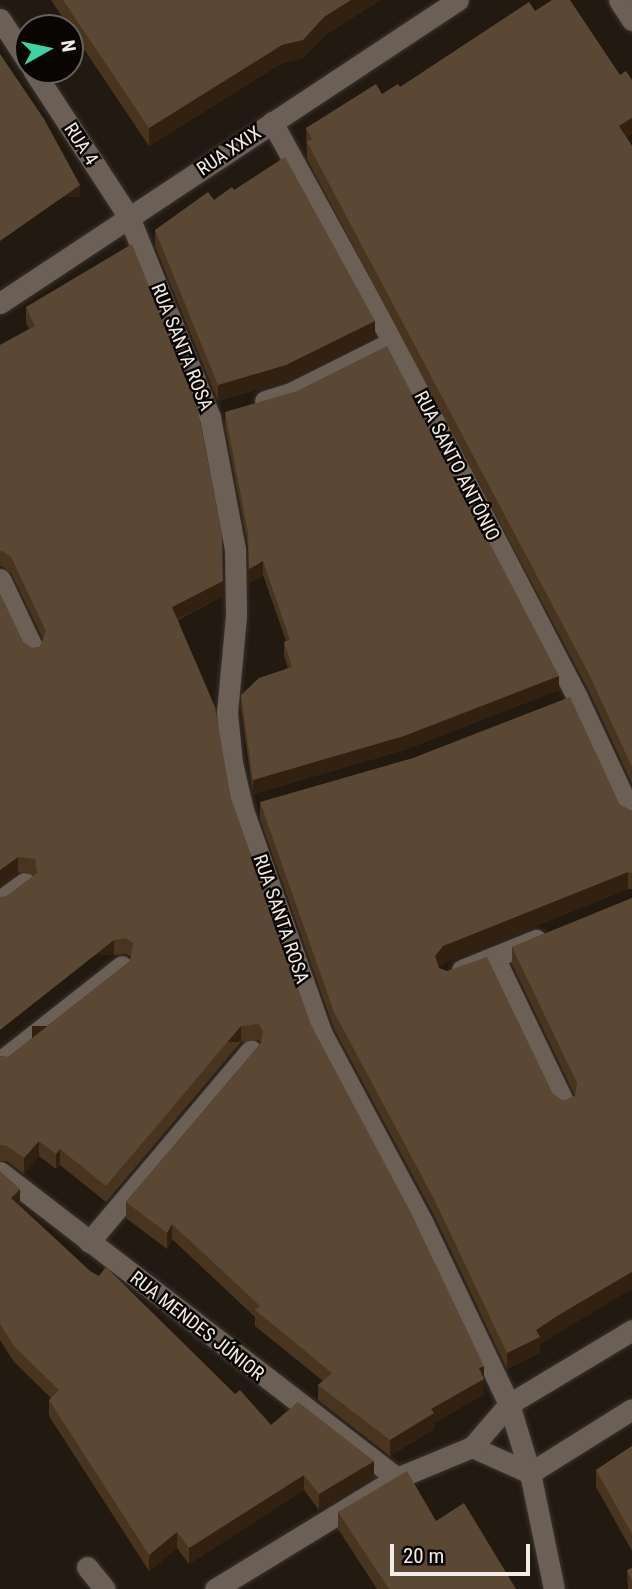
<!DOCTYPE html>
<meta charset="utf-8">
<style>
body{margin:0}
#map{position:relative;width:632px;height:1589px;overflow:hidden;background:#221910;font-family:"Roboto Condensed",sans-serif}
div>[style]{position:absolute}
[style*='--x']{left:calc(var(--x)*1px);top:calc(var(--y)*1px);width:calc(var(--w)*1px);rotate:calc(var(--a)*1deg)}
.roads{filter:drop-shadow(0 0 2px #39332f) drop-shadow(0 0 2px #39332f)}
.minor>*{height:21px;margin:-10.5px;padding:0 10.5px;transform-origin:10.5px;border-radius:10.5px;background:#6c6056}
.wall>*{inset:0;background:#49341f}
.shaded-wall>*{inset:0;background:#322110;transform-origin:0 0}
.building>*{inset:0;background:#5b4834}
span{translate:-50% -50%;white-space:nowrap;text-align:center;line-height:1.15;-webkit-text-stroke:5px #080503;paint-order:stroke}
.street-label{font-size:19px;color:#f3ece6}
.north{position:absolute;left:14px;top:14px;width:70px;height:70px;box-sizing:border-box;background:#080503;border:2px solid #66615e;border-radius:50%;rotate:81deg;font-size:19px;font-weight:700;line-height:28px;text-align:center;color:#f3ece6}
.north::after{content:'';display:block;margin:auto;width:24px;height:32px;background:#3dd4a3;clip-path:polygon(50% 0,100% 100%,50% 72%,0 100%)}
.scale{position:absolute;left:390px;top:1544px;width:140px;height:32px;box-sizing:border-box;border:4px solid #f3ece6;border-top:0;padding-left:9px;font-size:21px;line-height:24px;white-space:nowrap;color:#f3ece6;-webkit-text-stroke:5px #080503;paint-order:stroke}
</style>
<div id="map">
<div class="roads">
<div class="minor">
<div style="--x:619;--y:0;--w:24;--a:57"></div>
<div style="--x:0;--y:19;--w:51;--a:56.9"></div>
<div style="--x:33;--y:70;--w:176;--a:56.9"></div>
<div style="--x:129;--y:217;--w:216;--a:68"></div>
<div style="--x:210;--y:417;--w:134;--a:79.3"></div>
<div style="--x:235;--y:549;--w:67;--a:89.1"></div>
<div style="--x:236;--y:616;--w:97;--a:95.3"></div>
<div style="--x:227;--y:713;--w:50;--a:84.3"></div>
<div style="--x:232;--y:763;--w:48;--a:76.8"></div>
<div style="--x:243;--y:810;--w:238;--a:70.6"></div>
<div style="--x:322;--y:1034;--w:212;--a:61.9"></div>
<div style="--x:422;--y:1221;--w:203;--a:64.6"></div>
<div style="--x:509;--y:1404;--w:72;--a:73.1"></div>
<div style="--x:530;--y:1473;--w:118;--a:78.3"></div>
<div style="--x:272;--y:122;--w:251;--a:61.2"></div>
<div style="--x:393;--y:342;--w:400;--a:62.6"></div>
<div style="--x:577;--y:697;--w:130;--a:65"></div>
<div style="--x:0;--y:303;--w:549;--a:-33.49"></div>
<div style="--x:265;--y:401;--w:27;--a:-17"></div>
<div style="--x:291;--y:393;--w:114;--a:-26.6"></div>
<div style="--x:0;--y:579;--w:80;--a:64.7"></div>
<div style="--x:0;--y:901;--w:31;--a:-36"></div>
<div style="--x:494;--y:957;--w:164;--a:64.4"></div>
<div style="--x:462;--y:970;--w:80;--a:-22.1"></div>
<div style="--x:0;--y:1062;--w:155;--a:-38.2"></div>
<div style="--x:0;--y:1172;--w:501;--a:37.62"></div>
<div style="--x:89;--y:1242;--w:251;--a:-49.8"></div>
<div style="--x:472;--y:1447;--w:64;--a:24.1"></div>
<div style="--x:530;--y:1473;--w:120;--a:-32.1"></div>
<div style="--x:87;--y:1567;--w:28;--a:51"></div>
<div style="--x:215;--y:1589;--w:213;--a:-31.4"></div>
<div style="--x:397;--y:1478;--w:81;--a:-22.5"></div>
<div style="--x:472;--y:1447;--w:57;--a:-49.3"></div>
<div style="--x:509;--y:1404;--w:144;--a:-31"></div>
</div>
</div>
<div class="wall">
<div style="clip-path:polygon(51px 0,380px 0,325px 35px,303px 58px,282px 63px,149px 146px)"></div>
<div style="clip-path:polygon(400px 87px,627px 138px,632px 146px,632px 784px,589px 691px,307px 159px,306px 128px,382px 94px)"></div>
<div style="clip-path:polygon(234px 190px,375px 336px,286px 381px,218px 401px,155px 246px,155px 230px)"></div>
<div style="clip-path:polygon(26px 307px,223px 596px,178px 620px,231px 799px,310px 1023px,484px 1378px,484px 1394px,434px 1423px,434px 1429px,390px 1456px,318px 1400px,318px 1385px,323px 1381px,255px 1326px,255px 1317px,172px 1239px,167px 1249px,126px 1218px,126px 1202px,261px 1043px,259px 1040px,241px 1042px,106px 1202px,60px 1165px,56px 1169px,39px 1156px,24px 1174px,7px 1161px,0 1161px,0 1056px,8px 1057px,130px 961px,131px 957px,126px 954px,114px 955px,7px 896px,35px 875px,18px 872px,0 886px,0 594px,23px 642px,32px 648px,40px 647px,43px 639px,11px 573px,2px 566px,0 566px,0 345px,29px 329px,26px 323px)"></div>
<div style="clip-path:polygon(225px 412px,559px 690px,404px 750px,253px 794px,241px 709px,241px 695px,288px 668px,284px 656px,284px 642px,286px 641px,263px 575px,249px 583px,248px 547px,225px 426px)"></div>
<div style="clip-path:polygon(260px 802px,620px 805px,632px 811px,632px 889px,628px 889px,443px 963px,439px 968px,553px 1094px,563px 1101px,575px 1096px,512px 964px,512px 947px,632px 898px,557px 1333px,540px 1344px,540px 1353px,507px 1369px,434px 1215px,334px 1029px,260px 819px)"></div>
<div style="clip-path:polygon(0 1171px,20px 1204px,19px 1205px,90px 1271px,271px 1425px,374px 1477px,319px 1510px,304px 1490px,189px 1564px,177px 1548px,149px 1571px,49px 1416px,49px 1400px,51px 1398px,14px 1362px,0 1340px)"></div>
<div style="clip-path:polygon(632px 1446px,632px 1551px,596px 1487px,596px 1470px)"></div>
<div style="clip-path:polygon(338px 1512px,436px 1521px,516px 1589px,377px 1589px,338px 1529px)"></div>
<div style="clip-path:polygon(632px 1568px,632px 1589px,628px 1589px,627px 1570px)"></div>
</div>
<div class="shaded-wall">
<div style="clip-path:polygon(351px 0,380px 0,325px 35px,303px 58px,282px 63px,149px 146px,149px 128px)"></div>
<div style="clip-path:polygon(632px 118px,632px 134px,619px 143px,619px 126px)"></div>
<div style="left:80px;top:185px;width:12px;height:98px;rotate:90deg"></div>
<div style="clip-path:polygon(375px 321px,375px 336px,286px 381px,218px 401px,218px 385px)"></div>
<div style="clip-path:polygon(263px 561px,263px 575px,249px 583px,249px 569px)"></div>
<div style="clip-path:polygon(223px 581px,223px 596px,172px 622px,172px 607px)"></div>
<div style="clip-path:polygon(559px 676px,559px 690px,404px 750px,253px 794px,253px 780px)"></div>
<div style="clip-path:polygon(18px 857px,18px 872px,0 886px,0 870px)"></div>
<div style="clip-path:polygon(628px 872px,628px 889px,443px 963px,435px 972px,435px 956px,443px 946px)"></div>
<div style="left:114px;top:940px;width:15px;height:145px;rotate:90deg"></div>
<div style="left:241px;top:1026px;width:16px;height:209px;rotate:90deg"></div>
<div style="clip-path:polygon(39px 1141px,39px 1156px,24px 1174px,24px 1158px)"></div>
<div style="clip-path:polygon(60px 1149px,60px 1165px,56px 1169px,56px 1154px)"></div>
<div style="clip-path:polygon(20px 1189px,20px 1204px,11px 1213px,11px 1198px)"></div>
<div style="clip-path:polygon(172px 1224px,172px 1239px,167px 1249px,167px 1233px)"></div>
<div style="clip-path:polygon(632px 1272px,632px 1289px,540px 1344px,540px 1353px,507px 1369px,507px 1353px,536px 1330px,557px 1316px)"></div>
<div style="clip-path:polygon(484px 1366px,484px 1394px,434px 1423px,434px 1429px,390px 1456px,390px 1440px,431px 1409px,479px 1368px)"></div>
<div style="clip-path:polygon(374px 1461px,374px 1477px,319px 1510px,319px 1494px)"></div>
<div style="clip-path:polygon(304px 1475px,304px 1490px,189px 1564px,189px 1548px)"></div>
<div style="clip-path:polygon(177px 1532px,177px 1548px,149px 1571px,149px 1555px)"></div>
</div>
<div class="building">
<div style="clip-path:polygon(63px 0,351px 0,325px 16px,303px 40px,282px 45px,149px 128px)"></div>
<div style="clip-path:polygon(552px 0,570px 0,620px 75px,626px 71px,632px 80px,632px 118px,619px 126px,632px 146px,632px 767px,589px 674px,307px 142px,312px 139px,306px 128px,376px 84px,382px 94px,398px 84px,400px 87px,529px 2px,535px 11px)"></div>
<div style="clip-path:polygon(0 54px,44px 119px,80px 185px,0 241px)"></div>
<div style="clip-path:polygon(285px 157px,375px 321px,286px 365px,218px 385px,155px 230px,208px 192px,214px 200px,232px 187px,234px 190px)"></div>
<div style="clip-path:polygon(132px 244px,197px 405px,222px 535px,223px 581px,172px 607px,215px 707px,231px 799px,310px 1023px,410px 1211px,484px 1366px,479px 1368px,484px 1379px,431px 1409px,434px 1413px,390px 1440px,318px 1385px,332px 1373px,255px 1310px,260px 1306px,172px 1224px,167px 1233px,126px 1202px,261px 1043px,263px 1031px,259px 1024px,241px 1026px,106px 1186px,60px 1149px,56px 1154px,39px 1141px,24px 1158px,7px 1146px,0 1145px,0 1056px,8px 1057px,130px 961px,133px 943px,126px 938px,114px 940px,0 1030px,0 897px,7px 896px,37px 873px,35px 859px,18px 857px,0 870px,0 594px,23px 642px,32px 648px,40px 647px,46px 631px,11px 557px,2px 551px,0 551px,0 345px,35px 326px,26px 307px)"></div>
<div style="clip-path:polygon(387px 346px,559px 676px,404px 736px,253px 780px,241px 695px,259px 678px,292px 667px,284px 642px,290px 640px,263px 561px,249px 569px,248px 533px,225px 412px,297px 391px)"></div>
<div style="clip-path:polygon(570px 697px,620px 805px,632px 811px,632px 873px,628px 872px,443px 946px,435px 956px,439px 968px,447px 971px,487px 957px,553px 1094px,563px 1101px,575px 1096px,577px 1083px,512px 947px,632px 898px,632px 1272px,557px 1316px,536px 1330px,540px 1337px,507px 1353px,434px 1199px,334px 1012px,260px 802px,413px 758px)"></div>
<div style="clip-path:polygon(0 1171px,20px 1189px,11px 1198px,90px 1271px,99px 1276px,106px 1267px,235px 1394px,240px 1390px,271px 1425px,298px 1402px,374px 1461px,319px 1494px,304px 1475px,189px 1548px,177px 1532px,149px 1555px,49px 1400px,59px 1390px,14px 1346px,0 1324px)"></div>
<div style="clip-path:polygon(632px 1446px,632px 1534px,596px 1470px)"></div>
<div style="clip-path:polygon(407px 1471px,436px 1521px,464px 1503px,516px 1589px,389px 1589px,338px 1512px)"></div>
<div style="clip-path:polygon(632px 1568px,632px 1580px,627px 1570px)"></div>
</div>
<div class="street-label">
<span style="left:81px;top:144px;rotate:57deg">RUA 4</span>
<span style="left:229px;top:151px;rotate:-34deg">RUA XXIX</span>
<span style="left:182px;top:347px;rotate:68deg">RUA SANTA ROSA</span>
<span style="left:457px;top:466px;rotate:63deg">RUA SANTO ANTÔNIO</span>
<span style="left:281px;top:919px;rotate:71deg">RUA SANTA ROSA</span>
<span style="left:197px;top:1326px;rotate:38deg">RUA MENDES JÚNIOR</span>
</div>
<div class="north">N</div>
<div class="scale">20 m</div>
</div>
